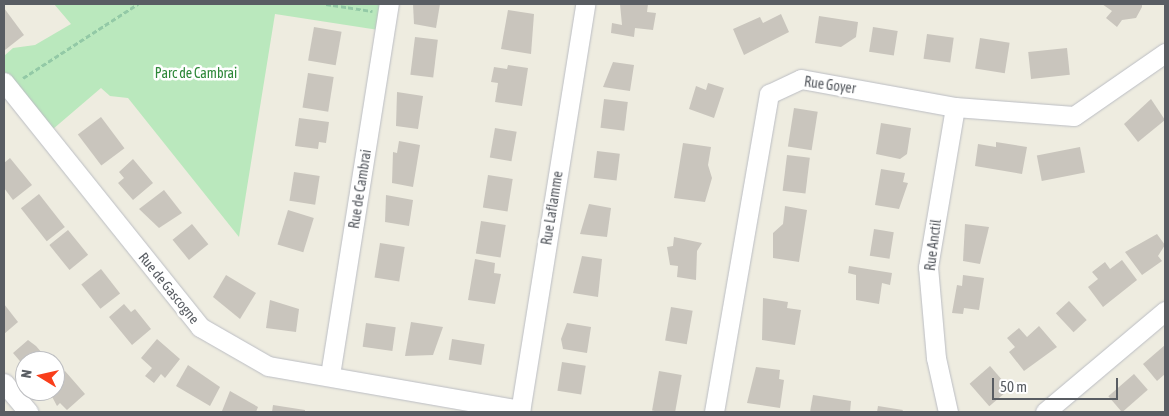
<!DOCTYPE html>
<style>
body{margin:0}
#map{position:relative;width:1169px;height:416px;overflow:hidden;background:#eeece0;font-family:"Asap Condensed",sans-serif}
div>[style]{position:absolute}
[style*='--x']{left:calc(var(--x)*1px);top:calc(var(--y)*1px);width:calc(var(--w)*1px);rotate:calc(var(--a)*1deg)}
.green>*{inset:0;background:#bae8bd}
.building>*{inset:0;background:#c9c5bd;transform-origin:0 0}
.path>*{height:3px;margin-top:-1.5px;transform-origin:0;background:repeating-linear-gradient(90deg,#93c9a6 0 5px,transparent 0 7.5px)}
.roads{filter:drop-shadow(0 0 1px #bbbdc3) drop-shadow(0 0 1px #bbbdc3)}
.street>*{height:19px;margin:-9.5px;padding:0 9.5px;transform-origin:9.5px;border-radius:9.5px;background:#fff}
span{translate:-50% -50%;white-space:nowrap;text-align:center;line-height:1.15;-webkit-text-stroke:5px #fff;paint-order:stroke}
.park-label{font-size:14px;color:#2d8738}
.street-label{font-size:14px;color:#595d63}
.frame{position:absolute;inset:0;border:5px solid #595d63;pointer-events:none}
.north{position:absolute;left:15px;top:351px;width:50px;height:50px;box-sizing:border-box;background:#fff;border:1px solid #bdbec1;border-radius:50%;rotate:279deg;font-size:14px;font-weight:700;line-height:20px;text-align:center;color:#595d63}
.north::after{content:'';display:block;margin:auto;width:18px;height:22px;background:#f93e1b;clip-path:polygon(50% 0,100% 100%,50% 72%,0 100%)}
.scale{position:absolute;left:992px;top:378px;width:126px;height:22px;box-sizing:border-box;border:2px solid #595d63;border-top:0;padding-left:6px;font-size:15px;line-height:18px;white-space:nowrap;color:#595d63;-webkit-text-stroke:4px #fff;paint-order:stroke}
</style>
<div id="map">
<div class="green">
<div style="clip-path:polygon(54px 4px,389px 4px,385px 31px,275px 14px,239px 237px,128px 98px,110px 96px,101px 88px,46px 135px,4px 78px,4px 56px,13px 48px,35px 45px,71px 24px)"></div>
</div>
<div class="building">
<div style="clip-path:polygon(413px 4px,440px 4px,436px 28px,414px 24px)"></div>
<div style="clip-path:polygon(620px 4px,648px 4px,647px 12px,656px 13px,653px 30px,635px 28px,634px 37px,611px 33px,612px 23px,622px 25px)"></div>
<div style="clip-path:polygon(1102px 4px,1142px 4px,1142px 7px,1136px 18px,1122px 20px,1117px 27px,1106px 18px,1112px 11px)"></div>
<div style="clip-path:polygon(4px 8px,24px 35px,5px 50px,4px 47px)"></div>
<div style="clip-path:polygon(508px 10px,534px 14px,531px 54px,501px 49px)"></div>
<div style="clip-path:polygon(781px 14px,789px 32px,744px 55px,733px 29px,760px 17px,763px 23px)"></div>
<div style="clip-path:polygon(819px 16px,858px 22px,856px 37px,841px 47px,815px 43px)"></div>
<div style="left:314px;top:27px;width:28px;height:34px;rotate:10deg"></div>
<div style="left:873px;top:27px;width:25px;height:25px;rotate:9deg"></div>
<div style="left:927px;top:34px;width:27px;height:25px;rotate:8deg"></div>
<div style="left:415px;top:37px;width:23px;height:38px;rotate:7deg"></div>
<div style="left:980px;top:38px;width:30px;height:31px;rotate:9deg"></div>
<div style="left:1067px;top:48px;width:27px;height:39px;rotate:84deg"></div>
<div style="clip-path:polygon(613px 62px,634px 65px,630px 91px,603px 87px)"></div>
<div style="clip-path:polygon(508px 65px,528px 68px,522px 106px,495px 102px,498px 83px,491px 82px,494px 67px,507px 69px)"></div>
<div style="left:308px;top:73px;width:26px;height:35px;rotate:9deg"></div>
<div style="clip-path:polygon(708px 83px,724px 88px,714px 118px,689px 109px,696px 86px,706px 90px)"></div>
<div style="clip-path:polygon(397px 92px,423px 96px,418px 129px,396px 126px)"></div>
<div style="left:604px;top:99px;width:24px;height:29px;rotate:7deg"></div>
<div style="clip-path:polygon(1151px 99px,1165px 120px,1138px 142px,1124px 124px)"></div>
<div style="left:794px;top:108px;width:24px;height:39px;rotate:9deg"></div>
<div style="left:101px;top:117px;width:39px;height:29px;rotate:53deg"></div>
<div style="clip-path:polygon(299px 118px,329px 122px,326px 143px,319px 142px,318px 149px,295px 146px)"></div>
<div style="clip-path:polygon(881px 123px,911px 128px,907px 154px,900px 159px,876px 154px)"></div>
<div style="left:495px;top:128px;width:22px;height:30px;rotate:10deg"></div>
<div style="clip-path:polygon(399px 141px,420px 145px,413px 187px,392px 183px,393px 152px,397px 153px)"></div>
<div style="clip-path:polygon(996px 142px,1027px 147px,1022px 174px,975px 166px,978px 144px,996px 147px)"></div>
<div style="clip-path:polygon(683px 143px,711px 147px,708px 165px,712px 178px,705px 202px,674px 198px)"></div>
<div style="left:1080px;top:147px;width:26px;height:44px;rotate:79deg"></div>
<div style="left:597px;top:151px;width:23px;height:27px;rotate:7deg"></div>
<div style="left:787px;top:155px;width:23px;height:36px;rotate:7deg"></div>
<div style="clip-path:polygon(10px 158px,32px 185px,13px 200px,4px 188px,4px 163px)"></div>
<div style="clip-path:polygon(133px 159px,153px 183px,133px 200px,118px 183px,124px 178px,119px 172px)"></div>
<div style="clip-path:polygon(881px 169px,905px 173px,903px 182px,908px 183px,899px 209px,875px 205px)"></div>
<div style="left:294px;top:172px;width:26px;height:29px;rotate:9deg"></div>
<div style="left:488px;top:175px;width:25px;height:33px;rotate:9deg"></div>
<div style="clip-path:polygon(164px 190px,182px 213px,159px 228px,139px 209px)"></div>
<div style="left:39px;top:194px;width:42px;height:23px;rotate:52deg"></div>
<div style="clip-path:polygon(386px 195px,413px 200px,409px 226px,385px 222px)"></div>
<div style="clip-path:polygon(589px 204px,611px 208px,607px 237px,580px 234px)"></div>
<div style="clip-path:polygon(785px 206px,807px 210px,799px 262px,773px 258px,773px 233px,783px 224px)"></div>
<div style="left:288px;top:210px;width:27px;height:36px;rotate:17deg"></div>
<div style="left:481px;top:221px;width:25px;height:33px;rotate:9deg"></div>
<div style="left:192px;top:224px;width:26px;height:25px;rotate:51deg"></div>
<div style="clip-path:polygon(965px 224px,989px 227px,980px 264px,963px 261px)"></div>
<div style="left:874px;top:229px;width:20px;height:27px;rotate:9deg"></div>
<div style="left:68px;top:230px;width:32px;height:24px;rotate:51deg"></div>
<div style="clip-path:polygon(1157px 234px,1165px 245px,1158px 256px,1162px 261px,1142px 275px,1125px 252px)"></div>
<div style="clip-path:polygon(674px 237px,702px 243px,697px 251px,696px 280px,677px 277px,678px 266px,670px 265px,667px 247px,673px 246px)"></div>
<div style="left:380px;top:243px;width:25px;height:35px;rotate:9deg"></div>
<div style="clip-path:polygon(582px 256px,602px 259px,598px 297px,573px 293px)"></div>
<div style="clip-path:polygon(475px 259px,495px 263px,494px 273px,501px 274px,495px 304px,468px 300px)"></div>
<div style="clip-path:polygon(1122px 260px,1137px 280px,1103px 307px,1088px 287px,1098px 279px,1092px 272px,1105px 262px,1110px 269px)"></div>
<div style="clip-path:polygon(849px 266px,892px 273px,890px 285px,882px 283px,879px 304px,856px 300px,856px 275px,848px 273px)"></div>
<div style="left:101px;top:269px;width:31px;height:25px;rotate:52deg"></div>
<div style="clip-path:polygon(226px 275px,256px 293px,240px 319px,213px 297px)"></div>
<div style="clip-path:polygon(963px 275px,984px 278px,979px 310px,964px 308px,963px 314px,952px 313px,957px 285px,962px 286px)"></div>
<div style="clip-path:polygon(763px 298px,788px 302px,787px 308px,801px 310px,795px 345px,762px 340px)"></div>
<div style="clip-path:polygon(270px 300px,299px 309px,296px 332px,266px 328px)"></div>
<div style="left:1069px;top:301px;width:26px;height:18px;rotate:47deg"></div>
<div style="clip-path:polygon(4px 304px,18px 322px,4px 334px)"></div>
<div style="clip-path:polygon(124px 304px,131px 312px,135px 309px,151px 329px,132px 345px,109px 317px)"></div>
<div style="left:671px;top:307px;width:22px;height:34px;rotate:10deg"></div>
<div style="clip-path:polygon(411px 322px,443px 327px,433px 355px,405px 356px)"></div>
<div style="left:366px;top:323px;width:30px;height:24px;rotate:8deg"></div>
<div style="clip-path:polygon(567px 323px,591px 327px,587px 353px,563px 349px,561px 339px)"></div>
<div style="clip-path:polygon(1039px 326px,1057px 347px,1024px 371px,1009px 352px,1015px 347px,1007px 338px,1019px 328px,1027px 337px)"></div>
<div style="clip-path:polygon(157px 339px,180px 359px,165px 378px,161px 374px,154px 383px,145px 376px,152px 368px,141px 358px)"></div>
<div style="left:452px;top:339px;width:33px;height:21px;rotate:9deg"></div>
<div style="clip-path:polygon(28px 340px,36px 346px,49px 361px,25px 361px,25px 367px,13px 353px)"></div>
<div style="clip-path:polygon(1165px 345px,1165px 374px,1157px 381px,1143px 364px)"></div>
<div style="left:562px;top:362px;width:24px;height:29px;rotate:9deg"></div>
<div style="clip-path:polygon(188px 365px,220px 387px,210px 406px,176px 386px)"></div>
<div style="left:990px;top:366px;width:30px;height:27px;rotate:49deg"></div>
<div style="clip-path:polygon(756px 367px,780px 370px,779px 379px,784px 380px,780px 408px,747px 403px)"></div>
<div style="clip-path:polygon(65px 371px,85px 394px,67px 410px,60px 403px,57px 406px,49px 391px,55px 391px,55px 380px)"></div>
<div style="left:659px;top:371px;width:23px;height:40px;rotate:10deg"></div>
<div style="left:1134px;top:374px;width:21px;height:34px;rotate:49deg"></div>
<div style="clip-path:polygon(230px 391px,258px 407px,256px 412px,222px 411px)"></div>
<div style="clip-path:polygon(813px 395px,851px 401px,850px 412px,810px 412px)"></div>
<div style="clip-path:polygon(273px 405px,305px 410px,305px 412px,272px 412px)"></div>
<div style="clip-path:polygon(878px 406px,903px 410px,902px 412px,877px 412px)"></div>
</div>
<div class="path">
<div style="--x:326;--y:4;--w:47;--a:8.7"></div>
<div style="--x:23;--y:78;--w:137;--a:-32.8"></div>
</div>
<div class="roads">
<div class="street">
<div style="--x:4;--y:82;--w:314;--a:51.3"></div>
<div style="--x:200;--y:327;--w:78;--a:29.8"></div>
<div style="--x:268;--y:366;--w:256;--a:9.9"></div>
<div style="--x:330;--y:375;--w:376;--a:-81"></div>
<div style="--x:4;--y:383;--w:38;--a:50"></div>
<div style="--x:520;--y:412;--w:413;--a:-80.9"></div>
<div style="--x:714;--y:412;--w:323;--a:-80.2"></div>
<div style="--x:769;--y:94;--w:35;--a:-25"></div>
<div style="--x:801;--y:79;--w:157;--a:10.3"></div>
<div style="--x:955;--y:107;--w:119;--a:4.3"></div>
<div style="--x:1074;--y:116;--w:111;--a:-34.7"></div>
<div style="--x:948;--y:412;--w:55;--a:-102.5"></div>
<div style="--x:936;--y:358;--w:91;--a:-95"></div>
<div style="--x:928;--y:267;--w:162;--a:-80.4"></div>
<div style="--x:1045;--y:412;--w:157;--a:-40.1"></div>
</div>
</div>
<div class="park-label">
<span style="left:196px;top:73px">Parc de Cambrai</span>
</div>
<div class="street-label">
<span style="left:830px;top:85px;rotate:8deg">Rue Goyer</span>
<span style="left:360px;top:189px;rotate:-81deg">Rue de Cambrai</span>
<span style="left:552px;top:208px;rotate:-81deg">Rue Laflamme</span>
<span style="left:933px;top:245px;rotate:-83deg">Rue Anctil</span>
<span style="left:169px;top:288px;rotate:51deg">Rue de Gascogne</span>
</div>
<div class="frame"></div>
<div class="north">N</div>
<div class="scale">50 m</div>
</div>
